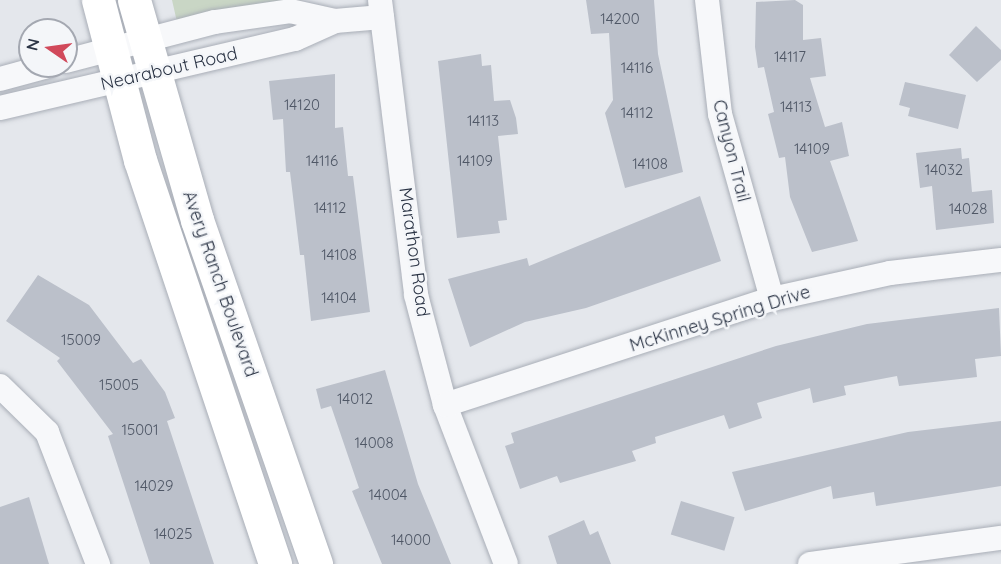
<!DOCTYPE html>
<style>
body{margin:0}
#map{position:relative;width:1001px;height:564px;overflow:hidden;background:#e4e7ec;font-family:Quicksand,sans-serif}
div>[style]{position:absolute}
[style*='--x']{left:calc(var(--x)*1px);top:calc(var(--y)*1px);width:calc(var(--w)*1px);rotate:calc(var(--a)*1deg)}
.green>*{inset:0;background:#c9d6c5}
.building>*{inset:0;background:#bbc0ca;transform-origin:0 0}
.roads{filter:drop-shadow(0 0 2px #a9aeb7) drop-shadow(0 0 2px #a9aeb7)}
.street>*{height:24px;margin:-12px;padding:0 12px;transform-origin:12px;border-radius:12px;background:#f7f8fa}
.secondary>*{height:33px;margin:-16.5px;padding:0 16.5px;transform-origin:16.5px;border-radius:16.5px;background:#fff}
span{translate:-50% -50%;white-space:nowrap;text-align:center;line-height:1.15;-webkit-text-stroke:5px #f4f6f9;paint-order:stroke}
.number-label{font-size:15px;color:#4f5766}
.number-label span{-webkit-text-stroke-width:0}
.street-label{font-size:18px;color:#2b3445}
.north{position:absolute;left:18px;top:18px;width:60px;height:60px;box-sizing:border-box;background:#f4f6f9;border:2px solid #a4a8b1;border-radius:50%;rotate:283deg;font-size:16px;font-weight:700;line-height:24px;text-align:center;color:#2b3445}
.north::after{content:'';display:block;margin:auto;width:21px;height:27px;background:#d1495b;clip-path:polygon(50% 0,100% 100%,50% 72%,0 100%)}
</style>
<div id="map">
<div class="green">
<div style="clip-path:polygon(172px 0,304px 0,237px 7px,177px 22px)"></div>
</div>
<div class="building">
<div style="clip-path:polygon(586px 0,654px 0,658px 54px,683px 172px,625px 188px,605px 113px,613px 100px,609px 33px,591px 34px)"></div>
<div style="clip-path:polygon(795px 0,803px 5px,803px 40px,821px 38px,826px 76px,810px 78px,825px 127px,842px 122px,849px 156px,830px 161px,858px 241px,812px 252px,790px 197px,785px 157px,779px 158px,768px 114px,774px 112px,764px 67px,758px 68px,755px 47px,756px 2px)"></div>
<div style="clip-path:polygon(976px 26px,1001px 50px,1001px 60px,977px 82px,949px 55px)"></div>
<div style="clip-path:polygon(481px 54px,482px 66px,491px 65px,494px 101px,510px 100px,516px 118px,518px 134px,498px 136px,507px 220px,498px 221px,500px 233px,457px 238px,438px 61px)"></div>
<div style="clip-path:polygon(335px 74px,335px 128px,343px 127px,348px 176px,353px 176px,370px 312px,311px 321px,304px 255px,300px 255px,290px 172px,286px 172px,283px 119px,273px 120px,269px 81px)"></div>
<div style="clip-path:polygon(905px 82px,966px 95px,958px 129px,908px 116px,910px 108px,899px 105px)"></div>
<div style="clip-path:polygon(961px 148px,962px 159px,969px 158px,972px 192px,992px 190px,994px 223px,936px 230px,932px 186px,920px 188px,916px 153px)"></div>
<div style="clip-path:polygon(700px 196px,721px 261px,586px 308px,525px 322px,470px 347px,448px 279px,527px 258px,529px 266px)"></div>
<div style="clip-path:polygon(38px 275px,89px 305px,133px 363px,141px 359px,165px 392px,175px 418px,167px 421px,214px 564px,150px 564px,108px 436px,113px 434px,57px 361px,60px 358px,6px 321px)"></div>
<div style="clip-path:polygon(999px 308px,1001px 356px,975px 359px,977px 377px,899px 386px,897px 376px,844px 386px,846px 395px,813px 403px,810px 388px,757px 403px,762px 418px,729px 429px,724px 415px,655px 437px,656px 443px,632px 451px,636px 461px,560px 483px,557px 476px,520px 489px,505px 446px,514px 443px,511px 433px,776px 346px,867px 324px)"></div>
<div style="clip-path:polygon(385px 370px,418px 484px,451px 564px,382px 564px,352px 491px,359px 488px,331px 406px,321px 409px,316px 389px)"></div>
<div style="clip-path:polygon(1001px 421px,1001px 486px,876px 506px,874px 492px,833px 499px,831px 486px,745px 511px,732px 472px,908px 432px)"></div>
<div style="clip-path:polygon(29px 497px,49px 564px,0 564px,0 507px)"></div>
<div style="left:681px;top:501px;width:56px;height:35px;rotate:17deg"></div>
<div style="clip-path:polygon(584px 520px,590px 535px,598px 531px,611px 564px,557px 564px,548px 536px)"></div>
</div>
<div class="roads">
<div class="street">
<div style="--x:380;--y:0;--w:297;--a:83"></div>
<div style="--x:416;--y:295;--w:114;--a:75.2"></div>
<div style="--x:445;--y:405;--w:170;--a:69"></div>
<div style="--x:707;--y:0;--w:115;--a:83.5"></div>
<div style="--x:720;--y:114;--w:192;--a:74.3"></div>
<div style="--x:66;--y:61;--w:154;--a:-14.7"></div>
<div style="--x:215;--y:22;--w:76;--a:-8.3"></div>
<div style="--x:290;--y:11;--w:46;--a:12.5"></div>
<div style="--x:335;--y:21;--w:47;--a:-4.9"></div>
<div style="--x:0;--y:79;--w:50;--a:-15.2"></div>
<div style="--x:0;--y:108;--w:303;--a:-13.2"></div>
<div style="--x:295;--y:39;--w:44;--a:-24.2"></div>
<div style="--x:0;--y:386;--w:66;--a:44.4"></div>
<div style="--x:47;--y:432;--w:142;--a:68.9"></div>
<div style="--x:445;--y:405;--w:344;--a:-18"></div>
<div style="--x:772;--y:299;--w:121;--a:-12.4"></div>
<div style="--x:890;--y:273;--w:112;--a:-6.7"></div>
<div style="--x:810;--y:564;--w:193;--a:-7.8"></div>
</div>
<div class="secondary">
<div style="--x:98;--y:0;--w:165;--a:75.3"></div>
<div style="--x:140;--y:160;--w:426;--a:71.5"></div>
<div style="--x:134;--y:0;--w:229;--a:74"></div>
<div style="--x:197;--y:220;--w:364;--a:70.9"></div>
</div>
</div>
<div class="number-label">
<span style="left:620px;top:19px">14200</span>
<span style="left:790px;top:57px">14117</span>
<span style="left:637px;top:68px">14116</span>
<span style="left:302px;top:105px">14120</span>
<span style="left:796px;top:107px">14113</span>
<span style="left:637px;top:113px">14112</span>
<span style="left:483px;top:121px">14113</span>
<span style="left:812px;top:149px">14109</span>
<span style="left:322px;top:161px">14116</span>
<span style="left:475px;top:161px">14109</span>
<span style="left:650px;top:164px">14108</span>
<span style="left:944px;top:170px">14032</span>
<span style="left:330px;top:208px">14112</span>
<span style="left:968px;top:209px">14028</span>
<span style="left:339px;top:255px">14108</span>
<span style="left:339px;top:298px">14104</span>
<span style="left:81px;top:340px">15009</span>
<span style="left:119px;top:385px">15005</span>
<span style="left:355px;top:399px">14012</span>
<span style="left:140px;top:430px">15001</span>
<span style="left:374px;top:443px">14008</span>
<span style="left:154px;top:486px">14029</span>
<span style="left:388px;top:495px">14004</span>
<span style="left:173px;top:534px">14025</span>
<span style="left:411px;top:540px">14000</span>
</div>
<div class="street-label">
<span style="left:169px;top:69px;rotate:-13deg">Nearabout Road</span>
<span style="left:731px;top:151px;rotate:76deg">Canyon Trail</span>
<span style="left:414px;top:252px;rotate:82deg">Marathon Road</span>
<span style="left:220px;top:284px;rotate:71deg">Avery Ranch Boulevard</span>
<span style="left:720px;top:319px;rotate:-17deg">McKinney Spring Drive</span>
</div>
<div class="north">N</div>
</div>
